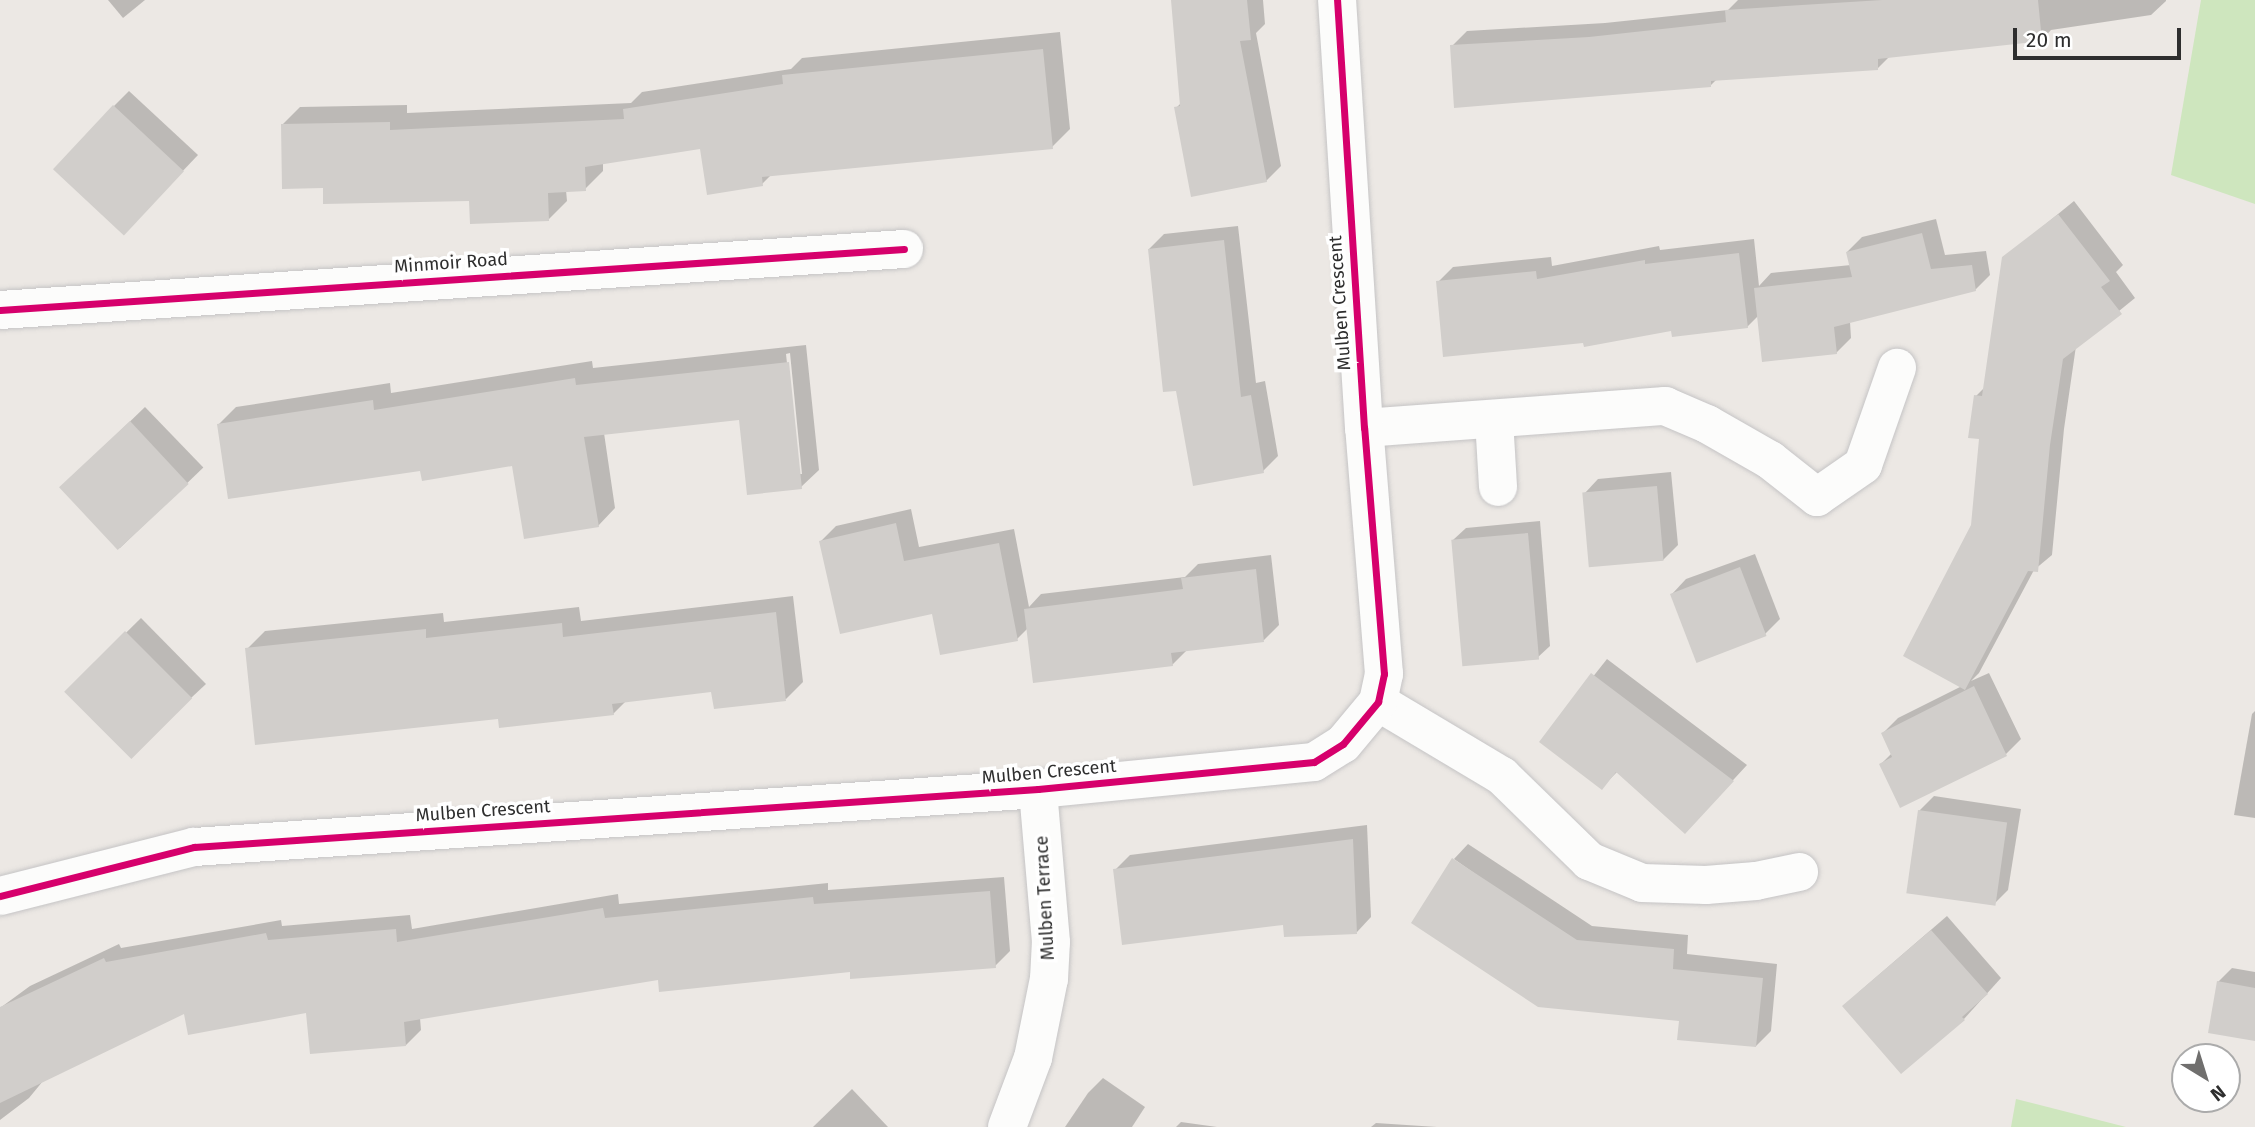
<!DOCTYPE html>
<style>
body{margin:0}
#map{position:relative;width:2255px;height:1127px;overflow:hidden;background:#ece8e4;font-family:"Fira Sans",sans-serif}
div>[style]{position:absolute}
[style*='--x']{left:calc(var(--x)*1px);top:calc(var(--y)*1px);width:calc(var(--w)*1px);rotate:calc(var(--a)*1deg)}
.green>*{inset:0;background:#cee6be}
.shadow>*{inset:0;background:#0003;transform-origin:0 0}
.building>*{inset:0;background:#d1cecb;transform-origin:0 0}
.roads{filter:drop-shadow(0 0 2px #c5c4c5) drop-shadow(0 0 2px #c5c4c5)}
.street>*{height:38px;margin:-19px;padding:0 19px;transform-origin:19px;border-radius:19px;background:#fcfcfb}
.cycleway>*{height:7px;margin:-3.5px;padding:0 3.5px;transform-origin:3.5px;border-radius:3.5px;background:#d6006c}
span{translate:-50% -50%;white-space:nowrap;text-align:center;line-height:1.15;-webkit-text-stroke:7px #fff;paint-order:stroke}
.street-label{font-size:18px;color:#2e2e2e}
.north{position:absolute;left:2171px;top:1043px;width:70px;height:70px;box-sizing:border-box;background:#fff;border:2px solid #ababab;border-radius:50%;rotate:142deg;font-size:19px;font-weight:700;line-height:28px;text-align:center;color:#2e2e2e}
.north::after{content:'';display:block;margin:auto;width:24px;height:32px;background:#706f6e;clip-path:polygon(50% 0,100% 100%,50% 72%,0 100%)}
.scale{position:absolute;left:2013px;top:28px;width:168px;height:32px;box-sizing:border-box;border:4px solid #2e2e2e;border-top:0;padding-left:9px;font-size:21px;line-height:24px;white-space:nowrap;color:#2e2e2e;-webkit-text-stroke:5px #fff;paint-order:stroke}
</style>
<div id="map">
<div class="green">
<div style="clip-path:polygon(2201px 0,2255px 0,2255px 204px,2171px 175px)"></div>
<div style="clip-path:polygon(2016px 1099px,2126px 1127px,2011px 1127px)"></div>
</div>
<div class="shadow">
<div style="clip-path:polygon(108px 0,145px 0,123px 18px)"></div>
<div style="clip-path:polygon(1172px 0,1263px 0,1265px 24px,1256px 33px,1281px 166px,1266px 181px,1176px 108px,1181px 103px)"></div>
<div style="clip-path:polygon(1738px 0,2166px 0,2166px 1px,2151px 15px,2051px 30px,2042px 40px,1890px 56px,1878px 68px,1717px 79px,1711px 85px,1452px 46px,1467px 31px,1605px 23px,1728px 10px)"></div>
<div style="clip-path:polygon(1060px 32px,1070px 129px,1052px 147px,772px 174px,762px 184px,701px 147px,603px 162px,603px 171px,585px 189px,566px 190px,567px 201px,549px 219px,471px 199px,324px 187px,282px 125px,300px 107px,407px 105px,407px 113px,631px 103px,642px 92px,791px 69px,802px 58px)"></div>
<div style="clip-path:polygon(129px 91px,198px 155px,139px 217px,114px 106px)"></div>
<div style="clip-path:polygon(2074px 201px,2123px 265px,2116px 272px,2135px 298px,2076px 346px,2064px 429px,2052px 555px,2034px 570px,1979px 673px,1971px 681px,1989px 673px,2021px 739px,2006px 754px,1881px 764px,1892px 753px,1883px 733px,1898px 718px,1962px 686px,1981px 438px,1976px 396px,1985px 387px,2004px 258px)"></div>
<div style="clip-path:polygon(1936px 219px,1945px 255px,1986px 251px,1990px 275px,1975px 290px,1850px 322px,1851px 338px,1836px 353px,1759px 315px,1747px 327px,1673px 329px,1585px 341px,1438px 282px,1453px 267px,1551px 257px,1552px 266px,1659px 246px,1660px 250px,1754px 239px,1759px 286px,1771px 273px,1851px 265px,1847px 252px,1862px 237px)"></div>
<div style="clip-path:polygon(1238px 226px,1256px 383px,1265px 381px,1278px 456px,1263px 471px,1149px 249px,1164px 234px)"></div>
<div style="clip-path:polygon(evenodd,806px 345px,819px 470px,801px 487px,740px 418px,604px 433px,615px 508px,598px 526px,514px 464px,422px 469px,219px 424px,236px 407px,390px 383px,391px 393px,592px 361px,593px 368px,806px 345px,790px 353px,802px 474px,799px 474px,786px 354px,790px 353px)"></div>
<div style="left:145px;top:407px;width:84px;height:116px;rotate:46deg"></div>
<div style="clip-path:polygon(1671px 472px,1678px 545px,1663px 560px,1584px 494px,1598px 479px)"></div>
<div style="clip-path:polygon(911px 509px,919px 547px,1014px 529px,1029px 607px,1041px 594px,1185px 577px,1198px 564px,1271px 555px,1279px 625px,1264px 640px,1187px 650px,1172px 665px,1028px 628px,1017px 639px,933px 612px,821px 541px,836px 526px)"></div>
<div style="clip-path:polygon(1540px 521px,1550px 646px,1537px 658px,1453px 540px,1466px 528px)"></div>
<div style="clip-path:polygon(1755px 554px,1780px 619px,1765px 634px,1672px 594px,1686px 579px)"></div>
<div style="clip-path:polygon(793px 596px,803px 682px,786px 699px,713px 690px,626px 701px,613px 714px,499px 717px,247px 649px,265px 631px,443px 613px,444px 622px,579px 607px,581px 621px)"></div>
<div style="clip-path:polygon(141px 618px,206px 684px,191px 698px,67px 691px)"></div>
<div style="clip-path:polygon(1607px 659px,1747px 765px,1699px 817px,1618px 771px,1602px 787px,1542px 741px)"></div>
<div style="clip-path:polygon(2255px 711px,2255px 818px,2234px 815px,2252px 714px)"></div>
<div style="clip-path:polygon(1934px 796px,2021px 809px,2008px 890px,1993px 905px,1919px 811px)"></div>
<div style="clip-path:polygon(1367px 825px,1371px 917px,1357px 932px,1285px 923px,1115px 870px,1130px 855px)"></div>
<div style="clip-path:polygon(1468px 844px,1592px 926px,1688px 935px,1687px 954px,1777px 964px,1771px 1031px,1756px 1046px,1681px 1019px,1454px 859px)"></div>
<div style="clip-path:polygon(1004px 877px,1010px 951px,995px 966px,659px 978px,420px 1018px,421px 1030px,406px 1045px,308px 1011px,185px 1012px,43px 1081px,29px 1098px,0 1120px,0 1008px,30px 986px,119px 944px,121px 948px,281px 920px,282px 926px,410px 915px,412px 929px,618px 894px,619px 904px,828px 883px,828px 890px)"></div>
<div style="clip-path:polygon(1947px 916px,2001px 978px,1964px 1019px,1859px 992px)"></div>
<div style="clip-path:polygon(2232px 968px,2255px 972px,2255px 1039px,2218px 982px)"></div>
<div style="clip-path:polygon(1103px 1078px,1145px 1107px,1132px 1127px,1065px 1127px,1088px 1093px)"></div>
<div style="clip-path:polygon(852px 1089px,888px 1127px,813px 1127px)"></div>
<div style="clip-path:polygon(1181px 1122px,1217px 1127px,1176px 1127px)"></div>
<div style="clip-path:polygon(1376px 1123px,1437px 1127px,1371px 1127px)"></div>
</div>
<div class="building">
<div style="clip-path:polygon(1171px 0,1247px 0,1251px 40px,1240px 41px,1267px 182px,1191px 197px,1174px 107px,1180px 106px)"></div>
<div style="clip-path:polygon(1882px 0,2038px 0,2042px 41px,1878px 59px,1878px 70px,1711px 81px,1711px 87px,1454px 108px,1450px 45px,1589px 37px,1726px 22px,1725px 10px)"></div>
<div style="clip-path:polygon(1043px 49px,1053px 149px,762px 177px,763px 186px,707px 195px,700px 149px,585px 167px,586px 191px,548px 193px,549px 221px,470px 224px,469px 201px,323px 204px,323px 188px,282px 189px,281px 124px,390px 122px,390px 130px,624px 119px,623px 109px,783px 84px,782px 75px)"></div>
<div style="left:113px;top:105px;width:97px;height:88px;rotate:43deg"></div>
<div style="clip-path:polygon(2058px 214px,2110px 281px,2101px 287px,2122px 314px,2063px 359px,2050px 445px,2038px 572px,2028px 571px,1965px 690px,1903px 656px,1971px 525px,1979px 439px,1968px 438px,1974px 395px,1982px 396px,2002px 257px)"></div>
<div style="clip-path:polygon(1922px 233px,1931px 269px,1972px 265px,1976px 291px,1834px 327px,1837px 354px,1762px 362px,1754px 288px,1852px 277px,1846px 252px)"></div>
<div style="clip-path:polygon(1224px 240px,1241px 397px,1251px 395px,1264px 473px,1193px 486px,1176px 391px,1163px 392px,1148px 249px)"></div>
<div style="clip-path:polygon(1739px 253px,1748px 328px,1672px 337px,1671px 331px,1584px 347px,1583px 343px,1443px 357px,1436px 281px,1536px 271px,1537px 279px,1645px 260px,1645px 264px)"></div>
<div style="clip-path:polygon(789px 362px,802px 489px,747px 495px,739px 420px,584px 437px,599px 527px,524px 539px,512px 466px,422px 481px,420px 471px,228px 499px,217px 424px,373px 400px,374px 410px,575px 378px,576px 385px)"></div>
<div style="left:130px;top:421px;width:86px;height:97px;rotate:47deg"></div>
<div style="left:1657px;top:486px;width:75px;height:75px;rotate:85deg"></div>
<div style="clip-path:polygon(896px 523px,904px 561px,999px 543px,1018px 641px,940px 655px,932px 614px,840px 634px,819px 541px)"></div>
<div style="left:1528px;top:533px;width:127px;height:77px;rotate:85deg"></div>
<div style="left:1740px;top:567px;width:74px;height:75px;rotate:69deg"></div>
<div style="clip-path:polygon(1256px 569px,1264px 642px,1171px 653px,1173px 666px,1033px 683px,1024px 609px,1183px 589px,1181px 578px)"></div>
<div style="clip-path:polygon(776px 612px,786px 701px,714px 709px,711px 692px,612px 704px,614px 715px,499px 728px,498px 719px,255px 745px,245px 648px,426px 629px,426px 638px,562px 623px,563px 637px)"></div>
<div style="left:125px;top:631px;width:95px;height:86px;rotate:45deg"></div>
<div style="clip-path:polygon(1591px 673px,1734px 781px,1685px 834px,1616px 772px,1602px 790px,1539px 742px)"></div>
<div style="clip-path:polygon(1974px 686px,2007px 756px,1900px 808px,1879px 764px,1892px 757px,1881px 733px)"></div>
<div style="left:1918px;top:810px;width:90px;height:84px;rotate:8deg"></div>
<div style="clip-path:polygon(1353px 839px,1357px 934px,1284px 937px,1283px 925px,1122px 945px,1113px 869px)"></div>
<div style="clip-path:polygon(1452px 858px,1577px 940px,1674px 949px,1673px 969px,1763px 978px,1756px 1047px,1677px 1040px,1679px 1021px,1538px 1007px,1411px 923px)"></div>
<div style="clip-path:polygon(990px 891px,996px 968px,850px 979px,850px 972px,659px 992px,658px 980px,404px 1022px,406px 1046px,310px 1054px,306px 1013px,188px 1035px,184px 1014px,0 1103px,0 1007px,104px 958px,106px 962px,266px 933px,268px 940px,396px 929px,397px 942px,603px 908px,605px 918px,813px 897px,814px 904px)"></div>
<div style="clip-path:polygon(1931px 930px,1988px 994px,1962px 1017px,1965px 1020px,1901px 1074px,1842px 1006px)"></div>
<div style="clip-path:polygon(2217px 981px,2255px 988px,2255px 1041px,2208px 1033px)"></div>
</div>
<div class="roads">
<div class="street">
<div style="--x:0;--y:310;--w:906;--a:-3.86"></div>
<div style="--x:1494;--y:419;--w:68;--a:86.6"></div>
<div style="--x:1364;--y:428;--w:302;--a:-4.2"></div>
<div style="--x:1665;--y:406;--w:46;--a:23.2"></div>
<div style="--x:1707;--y:424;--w:73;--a:29.7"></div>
<div style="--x:1770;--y:460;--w:60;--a:38.2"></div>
<div style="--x:1817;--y:497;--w:56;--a:-34.8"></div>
<div style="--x:1863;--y:465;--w:103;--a:-70.7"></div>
<div style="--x:1378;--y:702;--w:144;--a:30.8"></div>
<div style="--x:1502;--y:776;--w:122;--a:44.3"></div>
<div style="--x:1589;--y:861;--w:57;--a:22.5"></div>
<div style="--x:1642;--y:883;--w:64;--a:1.8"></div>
<div style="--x:1706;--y:885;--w:50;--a:-4.6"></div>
<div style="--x:1756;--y:881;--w:44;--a:-11.8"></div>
<div style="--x:0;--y:896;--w:200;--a:-14.2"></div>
<div style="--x:194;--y:847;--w:846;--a:-3.93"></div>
<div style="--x:1038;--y:789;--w:277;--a:-5.6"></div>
<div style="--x:1314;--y:762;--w:34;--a:-32"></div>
<div style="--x:1343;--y:744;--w:55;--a:-50.2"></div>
<div style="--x:1378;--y:702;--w:29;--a:-78"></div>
<div style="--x:1384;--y:674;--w:247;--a:-94.6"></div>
<div style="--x:1364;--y:428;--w:429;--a:-93.6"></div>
<div style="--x:1007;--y:1127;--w:74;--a:-69.4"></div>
<div style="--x:1033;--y:1058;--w:81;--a:-78.6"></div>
<div style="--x:1049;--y:979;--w:37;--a:-87"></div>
<div style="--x:1051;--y:942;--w:154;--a:-94.9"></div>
</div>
</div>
<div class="cycleway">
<div style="--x:0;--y:310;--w:906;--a:-3.86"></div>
<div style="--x:0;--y:896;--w:200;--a:-14.2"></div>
<div style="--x:194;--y:847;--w:846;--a:-3.93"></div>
<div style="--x:1038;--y:789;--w:277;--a:-5.6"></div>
<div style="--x:1314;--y:762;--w:34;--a:-32"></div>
<div style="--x:1343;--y:744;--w:55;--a:-50.2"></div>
<div style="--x:1378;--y:702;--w:29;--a:-78"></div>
<div style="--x:1384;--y:674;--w:247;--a:-94.6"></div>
<div style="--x:1364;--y:428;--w:429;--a:-93.6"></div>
</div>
<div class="street-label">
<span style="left:451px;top:263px;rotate:-4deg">Minmoir Road</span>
<span style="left:1340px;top:303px;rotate:-94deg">Mulben Crescent</span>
<span style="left:1049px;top:772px;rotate:-5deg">Mulben Crescent</span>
<span style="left:483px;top:811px;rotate:-4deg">Mulben Crescent</span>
<span style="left:1045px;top:898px;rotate:-93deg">Mulben Terrace</span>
</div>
<div class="north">N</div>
<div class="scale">20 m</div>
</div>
